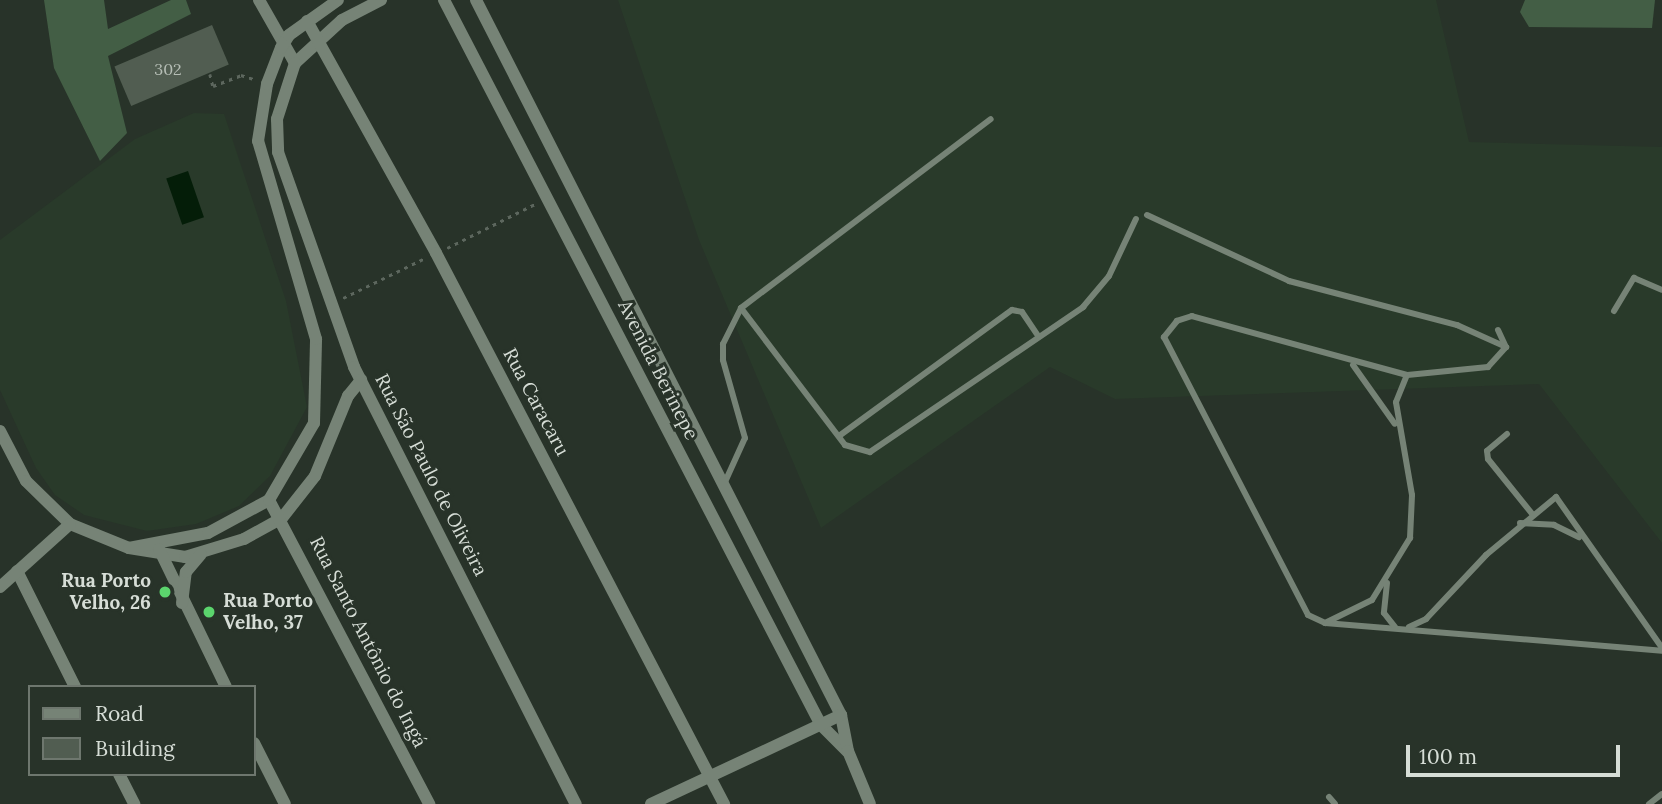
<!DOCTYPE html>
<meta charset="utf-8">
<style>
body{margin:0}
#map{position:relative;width:1662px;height:804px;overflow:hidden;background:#283329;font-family:Lora,serif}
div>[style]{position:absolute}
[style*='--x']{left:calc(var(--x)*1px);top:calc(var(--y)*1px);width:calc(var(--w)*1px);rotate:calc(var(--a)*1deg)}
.built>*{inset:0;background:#293a2a}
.forest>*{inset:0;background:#435e45}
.water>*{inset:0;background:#041d08;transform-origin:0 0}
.building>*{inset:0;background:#515d51;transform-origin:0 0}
.path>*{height:2.5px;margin-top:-1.25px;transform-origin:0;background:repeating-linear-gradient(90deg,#5d675e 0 3.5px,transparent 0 8.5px)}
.service>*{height:6px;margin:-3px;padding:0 3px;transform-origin:3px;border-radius:3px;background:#768376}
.minor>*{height:12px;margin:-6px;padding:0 6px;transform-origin:6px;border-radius:6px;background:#768376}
.dots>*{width:19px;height:19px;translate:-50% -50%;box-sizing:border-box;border:4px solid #283329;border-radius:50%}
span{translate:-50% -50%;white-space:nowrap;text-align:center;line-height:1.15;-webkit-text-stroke:6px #283329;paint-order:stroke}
.number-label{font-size:16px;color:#b5bdb5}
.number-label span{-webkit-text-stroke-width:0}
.street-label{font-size:19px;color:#d6ddd6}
.poi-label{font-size:19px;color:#d6ddd6;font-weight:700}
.right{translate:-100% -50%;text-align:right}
.left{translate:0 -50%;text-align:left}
.legend{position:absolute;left:28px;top:685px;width:228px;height:91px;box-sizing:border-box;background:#283329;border:2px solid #6e776e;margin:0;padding:9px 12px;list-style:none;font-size:21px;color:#d6ddd6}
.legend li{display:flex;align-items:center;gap:14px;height:35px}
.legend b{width:35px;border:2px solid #6e776e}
.scale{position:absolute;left:1406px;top:745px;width:214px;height:32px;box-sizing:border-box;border:4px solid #d6ddd6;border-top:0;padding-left:9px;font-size:21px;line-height:24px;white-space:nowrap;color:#d6ddd6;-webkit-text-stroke:5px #283329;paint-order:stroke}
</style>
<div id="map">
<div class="built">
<div style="clip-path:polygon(618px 0,1436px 0,1469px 142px,1662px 147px,1662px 543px,1539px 384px,1115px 399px,1050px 367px,821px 528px,699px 240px)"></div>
<div style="clip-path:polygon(194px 113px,224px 114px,286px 301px,307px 407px,270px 476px,239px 506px,196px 524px,147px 531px,84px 515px,55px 495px,36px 468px,0 390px,0 240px,135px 139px)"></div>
</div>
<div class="forest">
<div style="clip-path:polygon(44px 0,104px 0,108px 29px,171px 0,186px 0,191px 14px,108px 56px,127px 133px,100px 161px,54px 68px)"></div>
<div style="clip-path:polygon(1525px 0,1655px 0,1652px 28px,1529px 27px,1520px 12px)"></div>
</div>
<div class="water">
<div style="left:188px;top:171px;width:49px;height:23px;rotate:71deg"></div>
</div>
<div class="building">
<div style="left:212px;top:25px;width:43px;height:106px;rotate:67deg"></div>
</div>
<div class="path">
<div style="--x:210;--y:74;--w:12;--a:76"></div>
<div style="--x:213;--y:86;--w:30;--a:-21"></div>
<div style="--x:241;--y:75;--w:16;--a:18"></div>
<div style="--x:447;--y:248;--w:98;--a:-26.6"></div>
<div style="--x:343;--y:298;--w:91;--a:-26"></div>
</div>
<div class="service">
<div style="--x:1147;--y:215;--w:157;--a:24.9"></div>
<div style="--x:1289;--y:281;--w:174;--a:14.7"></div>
<div style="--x:1457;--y:325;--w:54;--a:24.2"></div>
<div style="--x:741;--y:308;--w:172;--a:52.8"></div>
<div style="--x:845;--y:445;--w:26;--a:16"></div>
<div style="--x:870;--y:452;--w:258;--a:-34.2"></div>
<div style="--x:1083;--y:307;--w:40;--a:-50"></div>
<div style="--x:1109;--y:276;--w:63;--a:-64.7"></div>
<div style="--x:1614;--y:311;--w:39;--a:-59"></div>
<div style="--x:1634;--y:278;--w:30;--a:23"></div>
<div style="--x:1498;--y:330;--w:19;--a:65"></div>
<div style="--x:1506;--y:347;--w:27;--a:132"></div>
<div style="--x:1488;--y:367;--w:81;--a:174.4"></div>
<div style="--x:1407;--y:375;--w:223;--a:-164.7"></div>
<div style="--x:1192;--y:316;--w:16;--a:162"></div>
<div style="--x:1177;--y:321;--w:21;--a:129"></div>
<div style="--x:1164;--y:337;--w:313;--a:62.6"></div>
<div style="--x:1308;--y:615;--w:19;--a:25"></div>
<div style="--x:1325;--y:623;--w:338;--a:4.7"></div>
<div style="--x:1353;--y:365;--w:72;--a:54.6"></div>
<div style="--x:1507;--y:434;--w:26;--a:140"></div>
<div style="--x:1487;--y:451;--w:8;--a:83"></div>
<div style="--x:1488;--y:459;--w:72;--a:51.2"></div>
<div style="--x:839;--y:436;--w:214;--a:-36.1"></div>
<div style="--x:1012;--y:310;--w:10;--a:11"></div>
<div style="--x:1022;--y:312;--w:30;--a:56"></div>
<div style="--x:725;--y:482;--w:48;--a:-65.6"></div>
<div style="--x:745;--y:438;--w:81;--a:-105.8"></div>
<div style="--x:723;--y:360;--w:16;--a:-90"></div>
<div style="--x:723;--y:344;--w:40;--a:-63.4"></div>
<div style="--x:741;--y:308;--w:313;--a:-37.1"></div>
<div style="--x:1520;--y:523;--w:34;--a:3"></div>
<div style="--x:1554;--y:525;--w:28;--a:26"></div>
<div style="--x:1387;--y:583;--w:30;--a:96"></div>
<div style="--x:1384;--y:613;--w:18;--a:52"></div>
<div style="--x:1327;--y:622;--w:50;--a:-26.1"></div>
<div style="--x:1372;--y:600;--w:73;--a:-58.5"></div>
<div style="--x:1410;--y:538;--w:43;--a:-87.3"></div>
<div style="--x:1412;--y:495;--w:94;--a:-99.8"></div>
<div style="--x:1396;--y:402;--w:29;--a:-68"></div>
<div style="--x:1409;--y:627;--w:19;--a:-25"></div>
<div style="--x:1426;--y:619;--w:88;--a:-46.8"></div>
<div style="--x:1486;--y:555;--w:91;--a:-39.6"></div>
<div style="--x:1556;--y:497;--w:184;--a:54.9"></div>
<div style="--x:1329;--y:797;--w:9;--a:49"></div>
<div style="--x:1649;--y:804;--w:16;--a:-38"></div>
</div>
<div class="minor">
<div style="--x:259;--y:0;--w:73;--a:60.3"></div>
<div style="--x:381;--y:0;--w:44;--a:152.9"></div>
<div style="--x:342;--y:20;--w:64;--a:137.5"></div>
<div style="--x:295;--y:63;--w:59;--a:107.8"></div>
<div style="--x:277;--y:119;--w:33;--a:88"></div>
<div style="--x:278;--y:152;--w:228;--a:70.5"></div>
<div style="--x:354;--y:367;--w:490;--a:63.1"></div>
<div style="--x:444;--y:0;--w:817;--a:62.53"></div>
<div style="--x:821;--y:725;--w:37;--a:45"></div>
<div style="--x:476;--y:0;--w:803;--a:62.96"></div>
<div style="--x:841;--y:715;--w:37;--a:79"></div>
<div style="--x:848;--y:751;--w:57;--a:67.5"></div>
<div style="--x:307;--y:21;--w:265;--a:60.9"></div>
<div style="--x:436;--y:253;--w:622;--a:62.4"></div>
<div style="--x:0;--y:431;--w:56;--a:62.5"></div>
<div style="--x:26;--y:481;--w:62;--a:44.3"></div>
<div style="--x:70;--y:524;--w:64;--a:22.1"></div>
<div style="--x:129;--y:548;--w:57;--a:9.1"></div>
<div style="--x:185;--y:557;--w:62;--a:-17"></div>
<div style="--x:244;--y:539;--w:43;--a:-28.9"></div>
<div style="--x:282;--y:518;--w:53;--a:-51.8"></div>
<div style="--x:315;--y:476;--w:87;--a:-67.6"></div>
<div style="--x:348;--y:396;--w:21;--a:-51"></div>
<div style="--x:269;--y:500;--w:344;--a:62.2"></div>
<div style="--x:129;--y:548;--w:80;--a:-10.8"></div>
<div style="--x:208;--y:533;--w:69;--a:-28.4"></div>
<div style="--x:269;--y:500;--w:89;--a:-59.7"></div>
<div style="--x:314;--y:423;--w:84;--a:-88.6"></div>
<div style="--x:316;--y:339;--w:206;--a:-106.3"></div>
<div style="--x:258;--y:141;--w:58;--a:-81"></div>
<div style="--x:267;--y:84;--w:39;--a:-69"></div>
<div style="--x:281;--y:48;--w:15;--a:-58"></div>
<div style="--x:289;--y:35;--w:60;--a:-35.5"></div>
<div style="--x:159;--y:549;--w:153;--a:64.1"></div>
<div style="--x:17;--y:571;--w:130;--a:63.4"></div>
<div style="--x:0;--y:587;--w:94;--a:-42"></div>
<div style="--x:182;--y:603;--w:31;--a:-83"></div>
<div style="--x:186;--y:572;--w:23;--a:-50"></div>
<div style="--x:254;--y:743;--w:68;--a:63.1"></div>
<div style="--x:119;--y:774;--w:34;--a:63"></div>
<div style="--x:651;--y:804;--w:210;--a:-25.1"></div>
</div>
<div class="dots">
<div style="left:165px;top:592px;background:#5bd56d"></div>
<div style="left:209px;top:612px;background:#5bd56d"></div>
</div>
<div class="number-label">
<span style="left:168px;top:69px">302</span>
</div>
<div class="street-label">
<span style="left:658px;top:370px;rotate:63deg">Avenida Berinepe</span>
<span style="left:536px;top:402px;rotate:62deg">Rua Caracaru</span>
<span style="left:431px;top:475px;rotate:63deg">Rua São Paulo de Oliveira</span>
<span style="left:368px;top:642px;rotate:63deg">Rua Santo Antônio do Ingá</span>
</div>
<div class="poi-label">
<span class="right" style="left:151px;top:592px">Rua Porto<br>Velho, 26</span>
<span class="left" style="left:223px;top:612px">Rua Porto<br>Velho, 37</span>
</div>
<ul class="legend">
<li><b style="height:9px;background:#768376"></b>Road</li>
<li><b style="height:19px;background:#515d51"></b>Building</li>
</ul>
<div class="scale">100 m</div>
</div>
